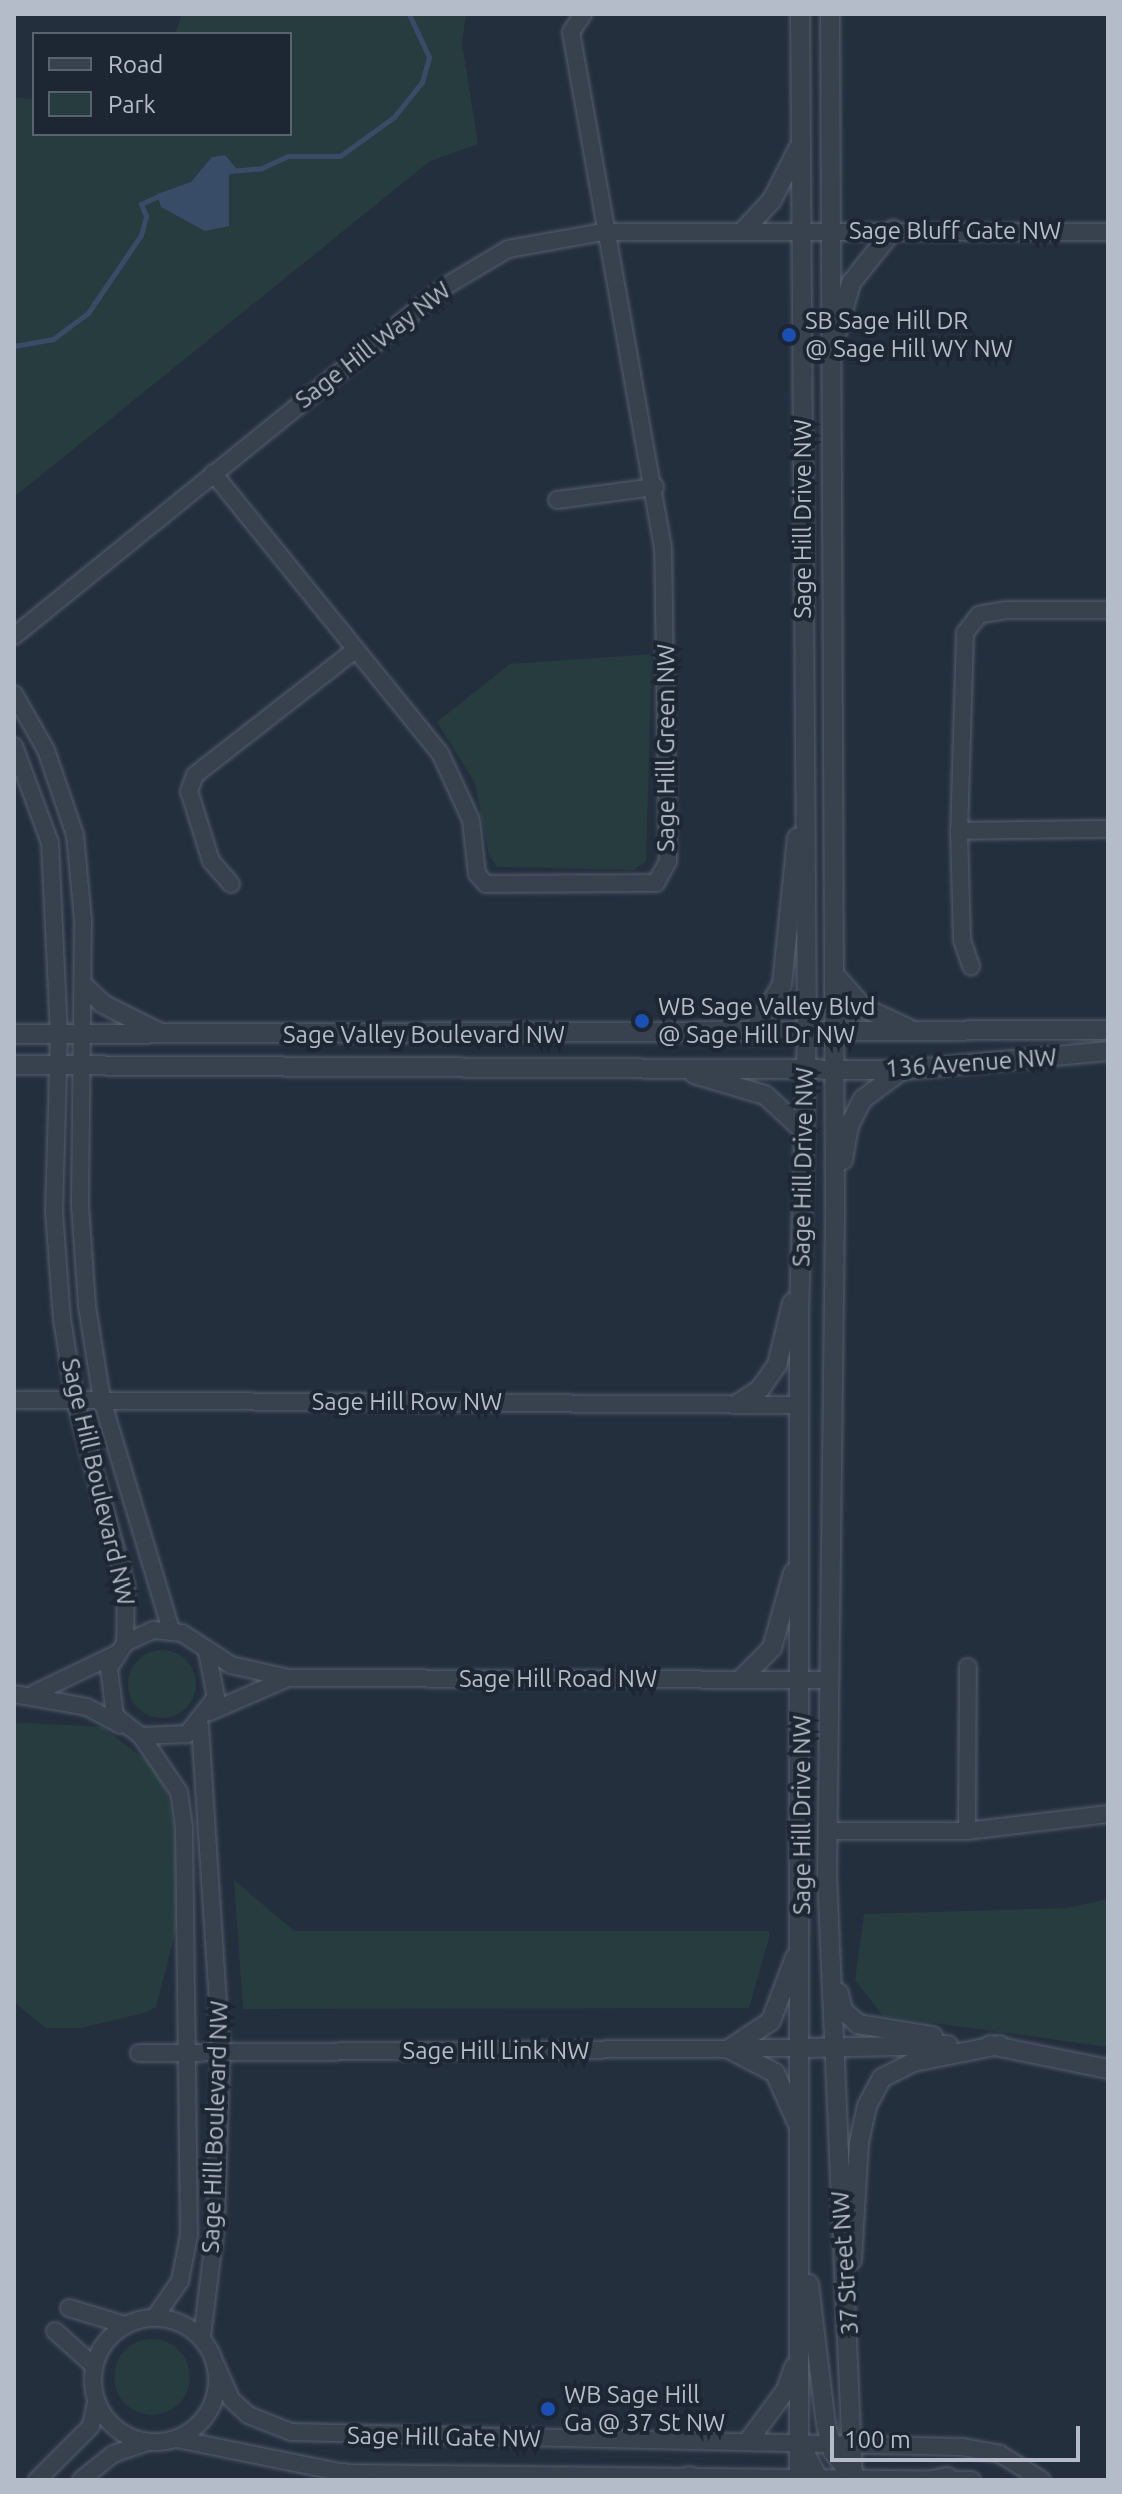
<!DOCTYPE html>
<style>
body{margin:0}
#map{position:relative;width:1122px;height:2494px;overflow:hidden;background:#242f3e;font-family:Ubuntu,sans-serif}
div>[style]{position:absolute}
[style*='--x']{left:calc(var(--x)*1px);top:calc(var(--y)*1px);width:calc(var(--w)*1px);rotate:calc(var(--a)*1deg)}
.green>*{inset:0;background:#263c3f}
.round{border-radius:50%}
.water>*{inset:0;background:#394c67}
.stream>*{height:5px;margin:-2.5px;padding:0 2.5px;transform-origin:2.5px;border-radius:2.5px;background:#394c67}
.roads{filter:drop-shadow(0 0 2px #565f6c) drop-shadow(0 0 2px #565f6c)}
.minor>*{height:16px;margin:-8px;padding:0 8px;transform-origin:8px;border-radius:8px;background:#38414e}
.minor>.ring{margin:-8px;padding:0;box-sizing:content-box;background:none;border:16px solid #38414e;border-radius:50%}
.tertiary>*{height:18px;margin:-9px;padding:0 9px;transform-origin:9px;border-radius:9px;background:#38414e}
.dots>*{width:22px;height:22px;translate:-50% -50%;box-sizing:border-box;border:4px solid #1d2633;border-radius:50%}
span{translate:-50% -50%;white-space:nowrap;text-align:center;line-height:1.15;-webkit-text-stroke:8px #1d2633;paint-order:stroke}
.street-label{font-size:24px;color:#b4bcc9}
.poi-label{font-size:24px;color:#b4bcc9}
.left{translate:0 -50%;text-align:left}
.frame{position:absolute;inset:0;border:16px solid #b4bcc9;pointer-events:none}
.legend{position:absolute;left:32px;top:32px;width:260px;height:104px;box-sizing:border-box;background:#1d2633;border:2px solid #59626f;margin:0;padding:10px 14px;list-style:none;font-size:24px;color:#b4bcc9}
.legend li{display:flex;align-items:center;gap:16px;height:40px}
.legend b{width:40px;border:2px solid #59626f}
.scale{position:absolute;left:830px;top:2426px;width:250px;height:36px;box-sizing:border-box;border:4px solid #b4bcc9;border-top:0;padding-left:10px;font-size:24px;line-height:28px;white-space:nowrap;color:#b4bcc9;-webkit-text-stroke:6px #1d2633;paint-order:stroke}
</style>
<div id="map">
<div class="green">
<div style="clip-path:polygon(182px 14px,466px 14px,462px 43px,478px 144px,430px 161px,14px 497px,14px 97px,34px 99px,34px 134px,290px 134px,290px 34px,175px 34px)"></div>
<div style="clip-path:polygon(652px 654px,646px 861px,634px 870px,497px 867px,489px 855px,475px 783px,437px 722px,510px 664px)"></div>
<div class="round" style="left:128px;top:1650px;width:68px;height:68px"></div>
<div style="clip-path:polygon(14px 1722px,102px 1727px,149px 1762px,167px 1792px,178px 1848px,179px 1919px,156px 2007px,144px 2013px,81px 2028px,46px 2028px,14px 2002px)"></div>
<div style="clip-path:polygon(234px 1880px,294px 1931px,769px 1931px,769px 1938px,749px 2008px,243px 2009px)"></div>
<div style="clip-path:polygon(1108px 1899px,1108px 2047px,883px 2016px,855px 1980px,864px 1914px,1067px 1908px)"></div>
<div class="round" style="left:114px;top:2339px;width:76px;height:76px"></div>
</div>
<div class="water">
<div style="clip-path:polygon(225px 155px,236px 168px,229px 175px,229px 226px,205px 231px,161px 207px,157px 194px,191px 182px,212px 157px)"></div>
</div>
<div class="stream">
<div style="--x:230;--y:171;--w:32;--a:-5"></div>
<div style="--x:262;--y:168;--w:29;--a:-25"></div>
<div style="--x:288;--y:156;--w:52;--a:0"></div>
<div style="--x:340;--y:156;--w:67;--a:-35.8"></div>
<div style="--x:394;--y:117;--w:45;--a:-51.3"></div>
<div style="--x:422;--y:82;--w:26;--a:-74"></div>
<div style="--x:429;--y:57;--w:47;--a:-114.9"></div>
<div style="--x:14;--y:346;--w:40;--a:-10"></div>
<div style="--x:53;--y:339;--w:44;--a:-36.6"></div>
<div style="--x:88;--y:313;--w:94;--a:-55.8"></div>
<div style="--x:141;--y:235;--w:20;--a:-75"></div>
<div style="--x:146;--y:216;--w:13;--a:-113"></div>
<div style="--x:141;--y:204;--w:22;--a:-24"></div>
</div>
<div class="roads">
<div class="minor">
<div style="--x:213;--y:473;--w:360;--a:51"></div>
<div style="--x:440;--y:753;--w:74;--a:65.2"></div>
<div style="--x:471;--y:820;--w:54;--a:83.7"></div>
<div style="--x:477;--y:874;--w:13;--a:48"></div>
<div style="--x:486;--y:884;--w:170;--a:-0.3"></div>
<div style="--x:656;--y:883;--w:25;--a:-61"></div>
<div style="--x:668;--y:861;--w:313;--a:-90.9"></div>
<div style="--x:663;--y:548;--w:524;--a:-100.11"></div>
<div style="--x:571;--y:32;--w:22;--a:-56"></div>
<div style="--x:557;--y:500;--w:99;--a:-7.6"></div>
<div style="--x:1108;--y:610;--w:102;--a:180"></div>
<div style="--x:1006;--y:610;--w:27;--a:170"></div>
<div style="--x:979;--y:615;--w:23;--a:128"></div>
<div style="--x:965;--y:633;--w:198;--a:91.7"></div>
<div style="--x:959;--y:831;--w:149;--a:-0.8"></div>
<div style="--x:14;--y:636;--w:556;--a:-39.01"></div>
<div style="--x:446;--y:286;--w:72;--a:-30.8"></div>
<div style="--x:508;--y:249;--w:97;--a:-10.1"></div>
<div style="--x:603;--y:232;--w:505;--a:0"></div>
<div style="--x:14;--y:694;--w:64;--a:60.3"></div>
<div style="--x:46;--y:750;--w:90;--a:71.2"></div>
<div style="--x:75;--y:835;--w:85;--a:84.6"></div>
<div style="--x:83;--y:920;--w:285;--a:90.6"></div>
<div style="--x:80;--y:1205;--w:101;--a:86"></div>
<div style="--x:87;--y:1306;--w:95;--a:80.9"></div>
<div style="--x:102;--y:1400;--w:240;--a:73.3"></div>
<div style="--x:14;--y:746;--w:103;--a:69.6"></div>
<div style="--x:50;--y:843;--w:191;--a:87.3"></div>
<div style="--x:59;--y:1034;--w:177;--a:91.6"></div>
<div style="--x:54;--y:1211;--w:108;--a:85.8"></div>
<div style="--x:62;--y:1319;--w:82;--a:80.9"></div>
<div style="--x:75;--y:1400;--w:193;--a:74.7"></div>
<div style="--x:126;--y:1586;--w:57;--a:91"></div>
<div style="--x:959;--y:831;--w:109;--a:88.4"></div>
<div style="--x:962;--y:940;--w:28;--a:71"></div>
<div style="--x:231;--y:884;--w:30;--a:-131"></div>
<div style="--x:211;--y:861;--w:73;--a:-107.4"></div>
<div style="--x:189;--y:791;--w:17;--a:-69"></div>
<div style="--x:195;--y:775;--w:203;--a:-38"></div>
<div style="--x:14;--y:1400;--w:786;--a:0.36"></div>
<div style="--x:207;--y:1652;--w:46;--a:78.7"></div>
<div style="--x:216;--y:1697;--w:47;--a:128.1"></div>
<div style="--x:187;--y:1734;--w:46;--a:177.5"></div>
<div style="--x:141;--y:1736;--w:33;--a:-142"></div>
<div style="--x:115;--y:1716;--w:48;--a:-97.1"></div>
<div style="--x:109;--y:1668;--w:30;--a:-57"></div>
<div style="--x:125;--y:1643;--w:31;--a:-25"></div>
<div style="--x:153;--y:1630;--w:29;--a:6"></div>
<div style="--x:182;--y:1633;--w:59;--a:33.1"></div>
<div style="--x:231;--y:1665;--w:58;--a:12.8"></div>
<div style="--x:288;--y:1678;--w:540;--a:0.21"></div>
<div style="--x:35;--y:1693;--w:90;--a:-25.7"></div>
<div style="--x:14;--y:1694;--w:74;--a:10.1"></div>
<div style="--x:87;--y:1707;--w:38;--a:28"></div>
<div style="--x:210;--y:1712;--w:83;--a:-23.5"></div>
<div style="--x:200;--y:1725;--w:329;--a:86.3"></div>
<div style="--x:221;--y:2053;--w:171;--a:91.7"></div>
<div style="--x:216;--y:2224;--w:114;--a:97.1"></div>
<div style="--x:141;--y:1736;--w:68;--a:55.8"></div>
<div style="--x:179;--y:1792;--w:35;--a:82"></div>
<div style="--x:184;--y:1827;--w:408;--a:89.3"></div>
<div style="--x:189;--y:2235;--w:47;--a:101.1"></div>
<div style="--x:180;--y:2281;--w:44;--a:124.8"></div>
<div style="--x:827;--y:1831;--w:140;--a:0"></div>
<div style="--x:967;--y:1831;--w:142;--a:-6.9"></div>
<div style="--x:967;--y:1831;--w:164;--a:-89.7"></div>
<div style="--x:139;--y:2053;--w:664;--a:-0.43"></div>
<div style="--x:69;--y:2308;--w:59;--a:16.9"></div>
<div class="ring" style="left:93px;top:2318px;width:108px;height:108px"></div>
<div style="--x:55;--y:2331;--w:52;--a:41.9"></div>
<div style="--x:216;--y:2365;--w:37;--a:66"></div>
<div style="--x:231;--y:2399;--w:23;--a:43"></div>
<div style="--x:248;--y:2415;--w:46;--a:21.6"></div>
<div style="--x:291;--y:2432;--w:671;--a:1.28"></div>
<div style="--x:962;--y:2447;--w:39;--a:10"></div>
<div style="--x:1000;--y:2454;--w:49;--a:31.8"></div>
<div style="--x:177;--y:2439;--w:170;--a:11.5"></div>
<div style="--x:344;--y:2473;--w:628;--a:0.64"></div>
<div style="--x:37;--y:2480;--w:76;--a:-45"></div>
<div style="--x:91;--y:2426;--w:24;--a:-78"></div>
<div style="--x:81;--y:2480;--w:41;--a:-39.1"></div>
<div style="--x:113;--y:2454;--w:37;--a:-19"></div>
</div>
<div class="tertiary">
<div style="--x:830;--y:14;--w:1200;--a:89.76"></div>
<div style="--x:835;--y:1214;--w:661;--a:90.69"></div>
<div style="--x:827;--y:1875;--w:606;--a:87.54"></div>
<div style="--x:744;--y:230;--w:41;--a:-47"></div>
<div style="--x:772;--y:200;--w:59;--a:-63"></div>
<div style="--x:837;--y:332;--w:51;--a:-74.1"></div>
<div style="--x:851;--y:283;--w:68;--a:-51.6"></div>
<div style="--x:834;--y:974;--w:45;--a:48.6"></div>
<div style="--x:864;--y:1008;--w:48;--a:24.4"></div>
<div style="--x:85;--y:987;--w:25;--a:43"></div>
<div style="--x:103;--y:1004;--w:63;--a:26.6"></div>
<div style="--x:14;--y:1034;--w:1094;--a:-0.21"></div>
<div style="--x:751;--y:1035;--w:59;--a:-58.2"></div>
<div style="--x:782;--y:985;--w:148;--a:-84.2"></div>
<div style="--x:14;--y:1065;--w:891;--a:0.32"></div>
<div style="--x:905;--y:1070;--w:204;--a:-5.3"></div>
<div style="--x:694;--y:1074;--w:74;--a:16.5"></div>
<div style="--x:765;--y:1095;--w:50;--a:42.6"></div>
<div style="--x:843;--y:1160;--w:35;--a:-80"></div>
<div style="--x:849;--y:1126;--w:30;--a:-63"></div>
<div style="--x:863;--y:1099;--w:44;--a:-36.6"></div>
<div style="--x:737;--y:1404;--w:27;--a:-33"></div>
<div style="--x:760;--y:1389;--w:29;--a:-55"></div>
<div style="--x:777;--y:1365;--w:64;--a:-76.4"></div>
<div style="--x:741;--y:1679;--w:44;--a:-45"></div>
<div style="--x:772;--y:1648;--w:78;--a:-74.4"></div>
<div style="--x:839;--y:1993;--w:17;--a:77"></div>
<div style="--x:843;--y:2010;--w:21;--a:43"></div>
<div style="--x:858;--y:2024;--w:76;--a:9.1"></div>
<div style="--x:990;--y:2045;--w:120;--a:11.5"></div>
<div style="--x:803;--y:2048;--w:145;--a:-1.2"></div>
<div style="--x:729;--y:2049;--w:50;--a:-33.7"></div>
<div style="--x:771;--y:2021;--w:68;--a:-69.4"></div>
<div style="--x:729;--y:2049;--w:52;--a:27.6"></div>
<div style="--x:775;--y:2073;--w:57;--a:66.1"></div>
<div style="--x:852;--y:2260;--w:117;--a:-86.6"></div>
<div style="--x:859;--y:2143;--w:38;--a:-78"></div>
<div style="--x:867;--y:2106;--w:32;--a:-62"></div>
<div style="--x:882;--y:2078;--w:36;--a:-27"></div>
<div style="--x:914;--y:2062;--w:87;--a:-11.3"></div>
<div style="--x:809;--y:2284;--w:141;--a:83.1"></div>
<div style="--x:826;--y:2424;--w:29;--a:76"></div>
<div style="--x:833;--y:2452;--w:32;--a:51"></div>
<div style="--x:749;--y:2440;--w:62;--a:-53.5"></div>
<div style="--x:786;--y:2390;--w:24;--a:-71"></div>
<div style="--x:799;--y:2441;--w:44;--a:62.9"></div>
<div style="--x:344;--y:2473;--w:24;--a:17"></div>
<div style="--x:689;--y:2476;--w:12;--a:20"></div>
<div style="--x:799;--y:2480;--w:1166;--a:-90"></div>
<div style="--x:799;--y:1314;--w:279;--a:-88.4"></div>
<div style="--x:807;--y:1035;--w:1021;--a:-90.39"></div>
<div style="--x:932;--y:2480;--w:16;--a:-11"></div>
</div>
</div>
<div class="dots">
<div style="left:789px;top:335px;background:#1a4fb4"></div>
<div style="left:642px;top:1021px;background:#1a4fb4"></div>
<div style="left:548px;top:2409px;background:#1a4fb4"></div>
</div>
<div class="street-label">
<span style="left:955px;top:231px">Sage Bluff Gate NW</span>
<span style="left:373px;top:345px;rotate:-38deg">Sage Hill Way NW</span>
<span style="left:803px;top:519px;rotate:-90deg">Sage Hill Drive NW</span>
<span style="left:666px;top:748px;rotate:-90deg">Sage Hill Green NW</span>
<span style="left:424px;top:1035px">Sage Valley Boulevard NW</span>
<span style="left:971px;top:1063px;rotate:-4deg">136 Avenue NW</span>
<span style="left:803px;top:1167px;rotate:-89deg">Sage Hill Drive NW</span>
<span style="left:407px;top:1402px">Sage Hill Row NW</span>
<span style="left:98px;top:1482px;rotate:77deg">Sage Hill Boulevard NW</span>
<span style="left:558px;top:1679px">Sage Hill Road NW</span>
<span style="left:802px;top:1815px;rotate:-90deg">Sage Hill Drive NW</span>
<span style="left:496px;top:2051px">Sage Hill Link NW</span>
<span style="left:215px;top:2127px;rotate:-88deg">Sage Hill Boulevard NW</span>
<span style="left:845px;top:2263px;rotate:-94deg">37 Street NW</span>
<span style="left:444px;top:2437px;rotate:1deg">Sage Hill Gate NW</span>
</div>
<div class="poi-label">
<span class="left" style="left:805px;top:335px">SB Sage Hill DR<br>@ Sage Hill WY NW</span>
<span class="left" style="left:658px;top:1021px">WB Sage Valley Blvd<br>@ Sage Hill Dr NW</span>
<span class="left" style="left:564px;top:2409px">WB Sage Hill<br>Ga @ 37 St NW</span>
</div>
<div class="frame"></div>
<ul class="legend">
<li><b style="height:10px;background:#38414e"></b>Road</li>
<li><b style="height:22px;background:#263c3f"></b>Park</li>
</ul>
<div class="scale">100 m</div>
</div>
